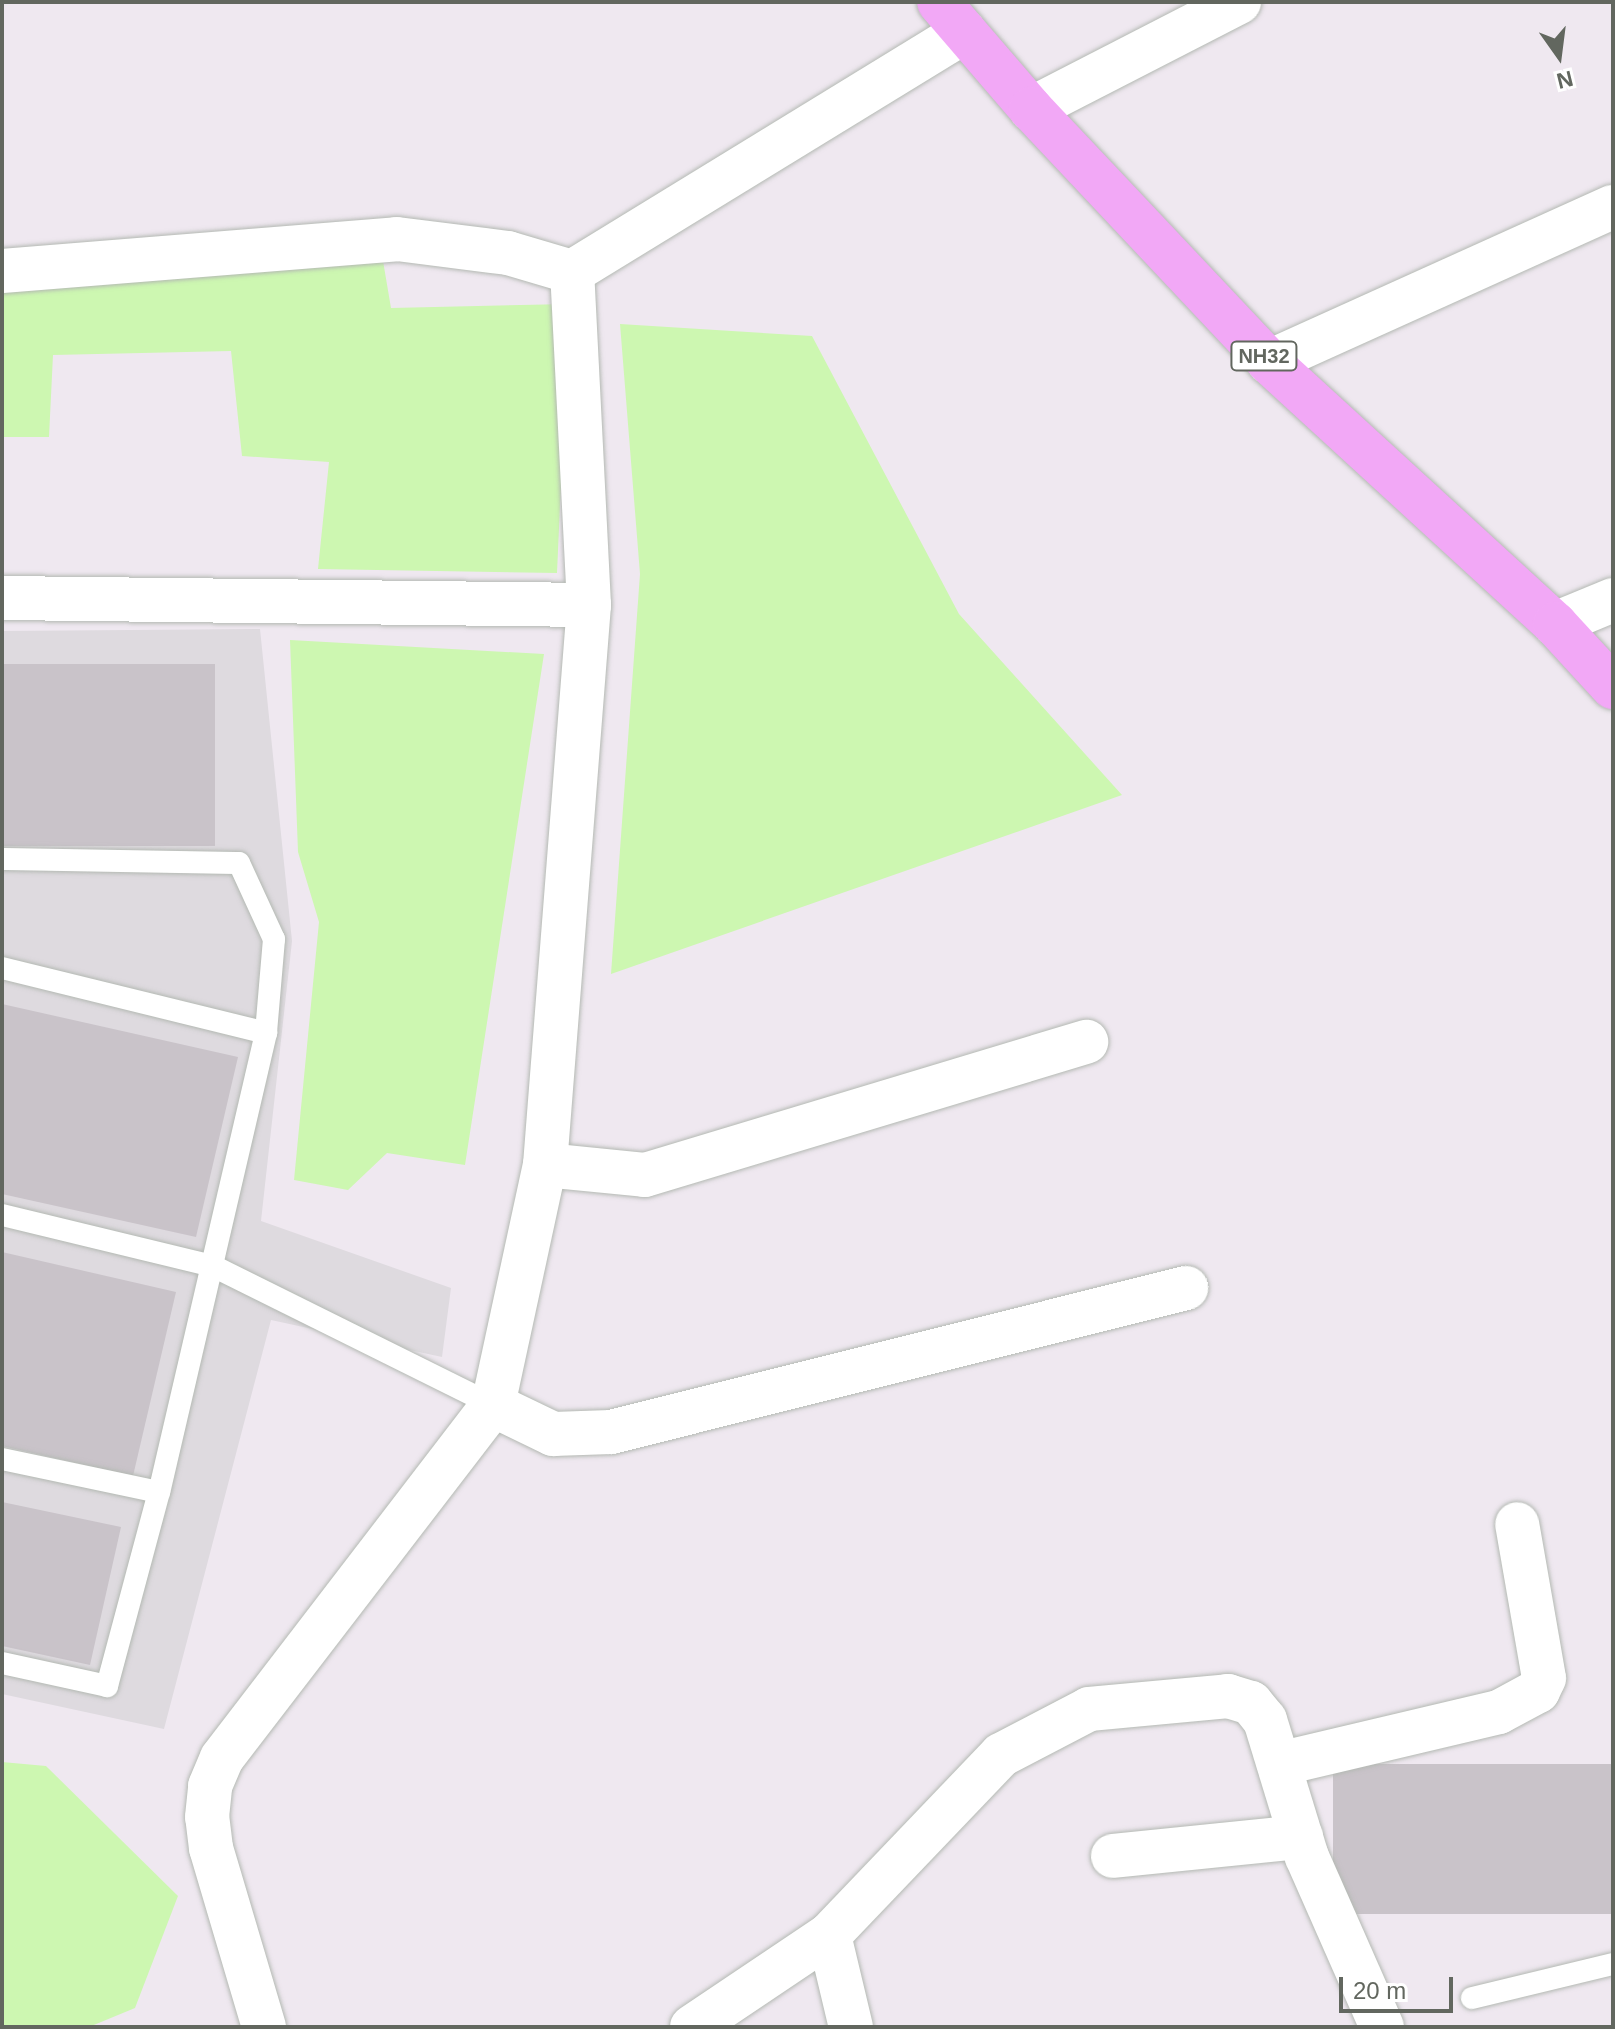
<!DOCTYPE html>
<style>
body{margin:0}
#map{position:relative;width:1615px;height:2029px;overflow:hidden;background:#efe8f0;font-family:Arial,sans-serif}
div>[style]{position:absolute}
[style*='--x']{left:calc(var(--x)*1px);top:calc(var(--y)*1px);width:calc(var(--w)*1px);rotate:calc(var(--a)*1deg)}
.industrial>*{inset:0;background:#dedadf}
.water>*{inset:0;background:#cdf7b1}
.building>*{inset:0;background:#c9c3c9;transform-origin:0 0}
.roads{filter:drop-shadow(0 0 2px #b4b9b3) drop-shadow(0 0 2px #b4b9b3)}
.service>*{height:22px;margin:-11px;padding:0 11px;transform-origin:11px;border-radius:11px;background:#fff}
.minor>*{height:44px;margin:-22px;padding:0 22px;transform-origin:22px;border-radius:22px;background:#fff}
.tertiary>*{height:44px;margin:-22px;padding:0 22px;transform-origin:22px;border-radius:22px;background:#fff}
.trunk>*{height:44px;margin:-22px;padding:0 22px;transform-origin:22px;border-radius:22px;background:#f2a8f6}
span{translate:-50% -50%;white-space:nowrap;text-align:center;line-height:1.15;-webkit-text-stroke:6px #fff;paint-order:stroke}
.shield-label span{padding:2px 6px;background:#fff;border:2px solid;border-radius:6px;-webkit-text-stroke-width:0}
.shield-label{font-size:20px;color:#62675f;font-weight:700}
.frame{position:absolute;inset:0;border:4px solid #62675f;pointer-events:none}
.north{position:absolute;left:1519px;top:16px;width:80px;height:80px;-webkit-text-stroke:6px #fff;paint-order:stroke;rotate:166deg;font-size:22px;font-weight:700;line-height:32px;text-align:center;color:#62675f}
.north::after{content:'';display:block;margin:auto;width:28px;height:36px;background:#62675f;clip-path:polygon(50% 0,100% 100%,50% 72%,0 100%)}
.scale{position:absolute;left:1339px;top:1977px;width:114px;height:36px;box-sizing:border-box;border:4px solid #62675f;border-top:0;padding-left:10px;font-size:24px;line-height:28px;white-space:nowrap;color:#62675f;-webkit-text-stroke:6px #fff;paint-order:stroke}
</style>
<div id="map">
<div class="industrial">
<div style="clip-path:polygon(260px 629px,292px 941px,261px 1221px,451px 1288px,442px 1357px,271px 1320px,164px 1729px,2px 1694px,2px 631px)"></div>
</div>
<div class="water">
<div style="clip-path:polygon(381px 249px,391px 308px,569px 304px,557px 573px,318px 569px,329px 462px,242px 456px,231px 351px,53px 355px,49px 437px,2px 437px,2px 281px)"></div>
<div style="clip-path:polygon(620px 324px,812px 336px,959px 614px,1122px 795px,611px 974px,640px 574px)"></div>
<div style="clip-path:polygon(290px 640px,544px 654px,465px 1165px,387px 1153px,348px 1190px,294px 1180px,319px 922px,298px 852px)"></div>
<div style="clip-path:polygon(2px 1762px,46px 1766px,178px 1896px,135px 2008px,89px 2027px,2px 2027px)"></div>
</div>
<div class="building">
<div style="left:2px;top:664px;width:213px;height:182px"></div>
<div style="clip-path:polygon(2px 1004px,238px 1057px,196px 1237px,2px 1194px)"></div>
<div style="clip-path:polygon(2px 1252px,176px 1292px,133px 1476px,2px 1446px)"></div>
<div style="clip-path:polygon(2px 1502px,121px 1527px,90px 1665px,2px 1646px)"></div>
<div style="left:1613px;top:1764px;width:150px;height:280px;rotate:90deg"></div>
</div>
<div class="roads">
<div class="service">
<div style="--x:2;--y:859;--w:237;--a:1"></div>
<div style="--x:239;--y:863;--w:84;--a:65.3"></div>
<div style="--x:274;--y:939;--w:94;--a:94.9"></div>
<div style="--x:266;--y:1033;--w:471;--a:103.1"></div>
<div style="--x:159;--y:1492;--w:201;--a:105"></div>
<div style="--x:107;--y:1686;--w:107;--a:-167.6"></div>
<div style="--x:2;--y:968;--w:272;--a:13.8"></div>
<div style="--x:2;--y:1215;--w:217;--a:13.6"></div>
<div style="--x:213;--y:1266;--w:313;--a:26.4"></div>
<div style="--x:2;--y:1459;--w:160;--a:11.9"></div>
<div style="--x:1472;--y:1998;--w:145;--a:-13.6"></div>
</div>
<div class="minor">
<div style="--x:1031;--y:109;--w:234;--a:-27.2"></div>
<div style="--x:2;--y:271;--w:396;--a:-4.6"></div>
<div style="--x:397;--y:239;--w:112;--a:7.2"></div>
<div style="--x:508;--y:253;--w:67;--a:16.5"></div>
<div style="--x:1269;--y:362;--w:377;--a:-24.3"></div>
<div style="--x:2;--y:598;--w:587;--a:0.68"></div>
<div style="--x:1555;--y:624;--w:63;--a:-22.5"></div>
<div style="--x:545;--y:1165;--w:100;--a:5.7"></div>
<div style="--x:645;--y:1175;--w:461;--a:-16.8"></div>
<div style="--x:493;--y:1405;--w:67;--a:25.8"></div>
<div style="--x:553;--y:1434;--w:58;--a:-2"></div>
<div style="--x:611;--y:1432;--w:593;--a:-14.06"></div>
<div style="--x:1279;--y:1764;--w:226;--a:-13.3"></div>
<div style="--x:1499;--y:1712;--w:44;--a:-28.3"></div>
<div style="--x:1538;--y:1691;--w:14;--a:-65"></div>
<div style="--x:1544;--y:1678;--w:156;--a:-99.9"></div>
<div style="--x:1113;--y:1856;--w:189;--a:-5.8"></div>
<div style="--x:829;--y:1935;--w:95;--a:76.6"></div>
<div style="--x:692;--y:2027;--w:165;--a:-33.9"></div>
<div style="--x:829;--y:1935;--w:249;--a:-46.3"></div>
<div style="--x:1001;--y:1755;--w:99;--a:-27.6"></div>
<div style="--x:1089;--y:1709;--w:140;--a:-5.3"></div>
<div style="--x:1228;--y:1696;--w:24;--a:17"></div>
<div style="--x:1251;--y:1703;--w:22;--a:51"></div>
<div style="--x:1265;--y:1720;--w:143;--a:73"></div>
<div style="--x:1307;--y:1857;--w:186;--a:66.2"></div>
</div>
<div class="tertiary">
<div style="--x:264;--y:2027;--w:187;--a:-106.5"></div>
<div style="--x:211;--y:1848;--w:31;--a:-97"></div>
<div style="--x:207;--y:1817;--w:31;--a:-84"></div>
<div style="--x:210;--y:1786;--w:30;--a:-67"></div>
<div style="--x:222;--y:1758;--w:445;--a:-52.5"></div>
<div style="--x:493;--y:1405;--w:246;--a:-77.8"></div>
<div style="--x:545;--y:1165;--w:562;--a:-85.51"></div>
<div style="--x:589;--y:605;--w:333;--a:-92.9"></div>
<div style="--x:572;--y:272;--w:460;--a:-31.5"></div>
</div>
<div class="trunk">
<div style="--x:939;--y:2;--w:141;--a:49.3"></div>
<div style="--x:1031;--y:109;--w:347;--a:46.7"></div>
<div style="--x:1269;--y:362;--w:388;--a:42.5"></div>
<div style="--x:1555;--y:624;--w:86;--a:47.4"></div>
</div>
</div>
<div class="shield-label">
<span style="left:1264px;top:356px">NH32</span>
</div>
<div class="frame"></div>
<div class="north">N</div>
<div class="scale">20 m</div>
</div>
